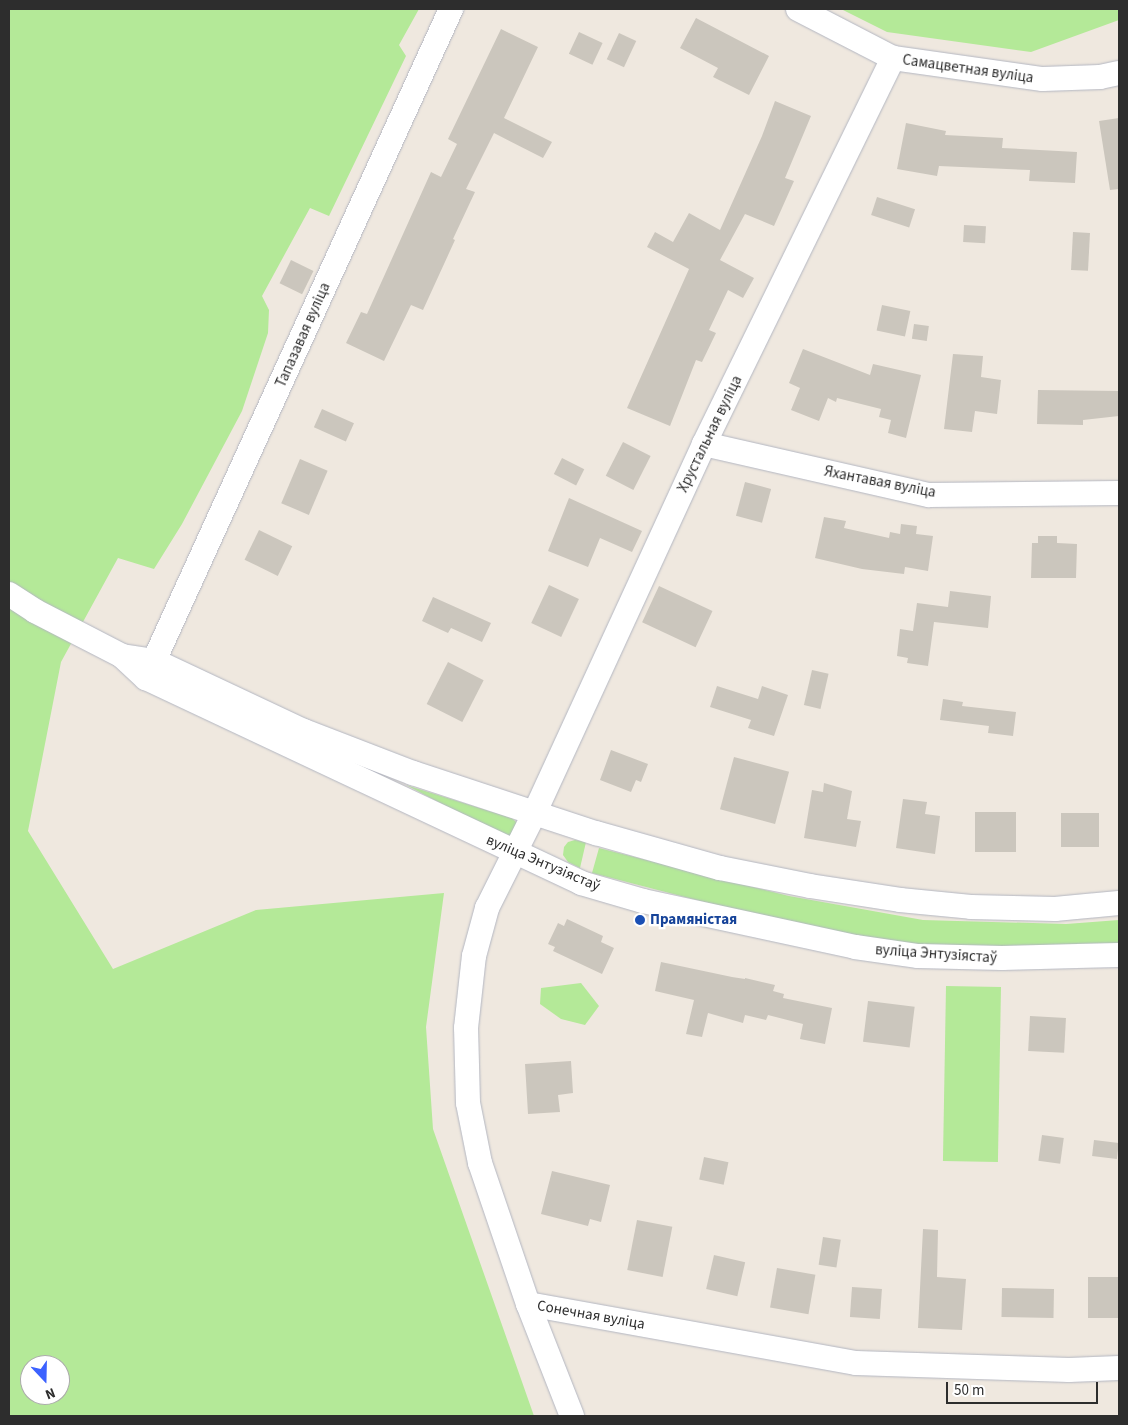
<!DOCTYPE html>
<meta charset="utf-8">
<style>
body{margin:0}
#map{position:relative;width:1128px;height:1425px;overflow:hidden;background:#efe8df;font-family:"Source Sans 3",sans-serif}
div>[style]{position:absolute}
[style*='--x']{left:calc(var(--x)*1px);top:calc(var(--y)*1px);width:calc(var(--w)*1px);rotate:calc(var(--a)*1deg)}
.green>*{inset:0;background:#b4e998;transform-origin:0 0}
.building>*{inset:0;background:#cbc6bd;transform-origin:0 0}
.roads{filter:drop-shadow(0 0 1px #b3b6c1) drop-shadow(0 0 1px #b3b6c1)}
.minor>*{height:24px;margin:-12px;padding:0 12px;transform-origin:12px;border-radius:12px;background:#fff}
.dots>*{width:14px;height:14px;translate:-50% -50%;box-sizing:border-box;border:2px solid #fff;border-radius:50%}
span{translate:-50% -50%;white-space:nowrap;text-align:center;line-height:1.15;-webkit-text-stroke:4.5px #fff;paint-order:stroke}
.street-label{font-size:15px;color:#2d2d2d}
.transit-label{font-size:15px;color:#164399;font-weight:700}
.left{translate:0 -50%;text-align:left}
.frame{position:absolute;inset:0;border:10px solid #2d2d2d;pointer-events:none}
.north{position:absolute;left:20px;top:1355px;width:50px;height:50px;box-sizing:border-box;background:#fff;border:1px solid #ababab;border-radius:50%;rotate:159deg;font-size:14px;font-weight:700;line-height:20px;text-align:center;color:#2d2d2d}
.north::after{content:'';display:block;margin:auto;width:18px;height:22px;background:#3c62ff;clip-path:polygon(50% 0,100% 100%,50% 72%,0 100%)}
.scale{position:absolute;left:946px;top:1382px;width:152px;height:22px;box-sizing:border-box;border:2px solid #2d2d2d;border-top:0;padding-left:6px;font-size:15px;line-height:18px;white-space:nowrap;color:#2d2d2d;-webkit-text-stroke:4px #fff;paint-order:stroke}
</style>
<div id="map">
<div class="green">
<div style="clip-path:polygon(evenodd,9px 9px,419px 9px,399px 45px,406px 56px,329px 216px,310px 208px,262px 296px,269px 310px,268px 333px,242px 411px,182px 524px,154px 569px,118px 558px,61px 662px,28px 831px,113px 969px,256px 910px,444px 893px,426px 1027px,433px 1129px,534px 1416px,9px 1416px,9px 9px,30px 1365px,60px 1365px,60px 1395px,30px 1395px,30px 1365px)"></div>
<div style="clip-path:polygon(841px 9px,1119px 9px,1119px 20px,1031px 52px,887px 32px)"></div>
<div style="clip-path:polygon(406px 785px,512px 818px,517px 823px,513px 835px,507px 836px,493px 831px)"></div>
<div style="clip-path:polygon(575px 840px,586px 842px,580px 868px,568px 862px,563px 855px,564px 847px,568px 842px)"></div>
<div style="clip-path:polygon(599px 848px,789px 896px,923px 920px,1066px 924px,1119px 920px,1119px 944px,1068px 948px,923px 946px,793px 925px,592px 873px)"></div>
<div style="clip-path:polygon(581px 983px,599px 1006px,585px 1025px,561px 1019px,540px 1004px,541px 988px)"></div>
<div style="left:946px;top:986px;width:55px;height:175px;rotate:1deg"></div>
</div>
<div class="building">
<div style="clip-path:polygon(696px 18px,769px 56px,749px 95px,713px 77px,718px 68px,680px 48px)"></div>
<div style="clip-path:polygon(501px 29px,538px 47px,504px 118px,552px 142px,543px 158px,494px 133px,466px 189px,475px 192px,453px 239px,455px 240px,423px 310px,411px 305px,384px 361px,346px 343px,361px 312px,367px 314px,431px 172px,441px 177px,457px 144px,448px 139px)"></div>
<div style="left:579px;top:32px;width:26px;height:24px;rotate:25deg"></div>
<div style="left:619px;top:33px;width:19px;height:29px;rotate:25deg"></div>
<div style="clip-path:polygon(775px 101px,811px 116px,785px 178px,794px 181px,774px 226px,745px 214px,720px 260px,754px 278px,743px 298px,728px 290px,709px 330px,716px 333px,702px 362px,696px 360px,670px 426px,627px 408px,689px 269px,647px 247px,655px 232px,673px 242px,689px 213px,720px 230px,762px 136px)"></div>
<div style="clip-path:polygon(1119px 118px,1119px 189px,1110px 190px,1099px 121px)"></div>
<div style="clip-path:polygon(906px 123px,946px 131px,945px 135px,1003px 138px,1002px 148px,1077px 152px,1075px 183px,1029px 181px,1030px 170px,939px 166px,937px 176px,897px 169px)"></div>
<div style="left:877px;top:197px;width:40px;height:19px;rotate:18deg"></div>
<div style="left:964px;top:225px;width:22px;height:17px;rotate:3deg"></div>
<div style="left:1073px;top:232px;width:17px;height:38px;rotate:3deg"></div>
<div style="left:291px;top:260px;width:25px;height:26px;rotate:26deg"></div>
<div style="left:882px;top:305px;width:29px;height:26px;rotate:12deg"></div>
<div style="left:914px;top:324px;width:15px;height:15px;rotate:8deg"></div>
<div style="clip-path:polygon(803px 349px,870px 375px,873px 364px,921px 375px,906px 438px,888px 433px,891px 420px,879px 417px,881px 409px,837px 398px,836px 402px,828px 398px,819px 421px,791px 410px,800px 388px,789px 383px)"></div>
<div style="clip-path:polygon(953px 354px,983px 356px,981px 377px,1001px 380px,997px 414px,975px 411px,972px 432px,944px 429px)"></div>
<div style="clip-path:polygon(1038px 390px,1119px 391px,1119px 416px,1083px 420px,1083px 425px,1037px 424px)"></div>
<div style="left:322px;top:409px;width:35px;height:20px;rotate:24deg"></div>
<div style="left:623px;top:442px;width:31px;height:38px;rotate:27deg"></div>
<div style="left:562px;top:458px;width:25px;height:18px;rotate:27deg"></div>
<div style="left:300px;top:459px;width:30px;height:48px;rotate:23deg"></div>
<div style="left:745px;top:482px;width:27px;height:35px;rotate:15deg"></div>
<div style="clip-path:polygon(569px 498px,642px 531px,632px 552px,600px 538px,588px 567px,548px 551px)"></div>
<div style="clip-path:polygon(824px 517px,846px 521px,844px 528px,889px 538px,890px 532px,900px 534px,901px 524px,917px 526px,916px 534px,933px 536px,928px 571px,905px 567px,904px 574px,862px 569px,815px 558px)"></div>
<div style="left:259px;top:530px;width:37px;height:33px;rotate:26deg"></div>
<div style="clip-path:polygon(1038px 536px,1057px 536px,1057px 543px,1077px 544px,1076px 578px,1031px 578px,1032px 543px,1038px 543px)"></div>
<div style="left:549px;top:585px;width:33px;height:42px;rotate:25deg"></div>
<div style="left:659px;top:586px;width:59px;height:40px;rotate:25deg"></div>
<div style="clip-path:polygon(950px 591px,991px 596px,988px 628px,934px 622px,928px 666px,907px 663px,908px 658px,897px 656px,900px 629px,913px 631px,917px 603px,948px 607px)"></div>
<div style="clip-path:polygon(433px 597px,491px 623px,482px 642px,451px 628px,448px 633px,422px 621px)"></div>
<div style="left:448px;top:662px;width:40px;height:47px;rotate:27deg"></div>
<div style="left:812px;top:670px;width:17px;height:36px;rotate:13deg"></div>
<div style="clip-path:polygon(717px 686px,758px 699px,762px 686px,788px 695px,774px 736px,748px 728px,751px 720px,710px 707px)"></div>
<div style="clip-path:polygon(943px 699px,963px 702px,962px 706px,1016px 712px,1013px 736px,988px 733px,989px 726px,940px 720px)"></div>
<div style="clip-path:polygon(611px 750px,648px 764px,641px 782px,636px 780px,631px 792px,600px 780px)"></div>
<div style="left:734px;top:757px;width:57px;height:54px;rotate:15deg"></div>
<div style="clip-path:polygon(824px 783px,852px 791px,847px 819px,861px 821px,856px 847px,804px 838px,812px 790px,823px 792px)"></div>
<div style="clip-path:polygon(903px 799px,927px 802px,925px 814px,940px 816px,935px 854px,896px 848px)"></div>
<div style="left:1016px;top:812px;width:40px;height:41px;rotate:90deg"></div>
<div style="left:1099px;top:813px;width:34px;height:38px;rotate:90deg"></div>
<div style="clip-path:polygon(567px 919px,603px 936px,601px 942px,614px 948px,602px 974px,553px 951px,555px 947px,548px 944px,558px 923px,564px 926px)"></div>
<div style="clip-path:polygon(661px 962px,732px 977px,745px 979px,745px 978px,775px 985px,773px 991px,784px 994px,783px 998px,832px 1008px,825px 1044px,800px 1039px,803px 1024px,768px 1015px,766px 1020px,745px 1015px,743px 1023px,708px 1013px,702px 1037px,686px 1034px,694px 1000px,655px 991px)"></div>
<div style="left:868px;top:1001px;width:47px;height:41px;rotate:7deg"></div>
<div style="left:1030px;top:1016px;width:36px;height:35px;rotate:3deg"></div>
<div style="clip-path:polygon(571px 1061px,573px 1093px,558px 1095px,560px 1112px,528px 1114px,525px 1064px)"></div>
<div style="left:1042px;top:1135px;width:22px;height:26px;rotate:8deg"></div>
<div style="left:1094px;top:1140px;width:25px;height:16px;rotate:7deg"></div>
<div style="left:704px;top:1157px;width:25px;height:23px;rotate:12deg"></div>
<div style="clip-path:polygon(552px 1171px,610px 1185px,601px 1222px,590px 1219px,588px 1226px,541px 1214px)"></div>
<div style="left:637px;top:1220px;width:36px;height:51px;rotate:11deg"></div>
<div style="clip-path:polygon(923px 1229px,938px 1230px,937px 1277px,966px 1279px,962px 1330px,918px 1328px)"></div>
<div style="left:823px;top:1237px;width:18px;height:28px;rotate:9deg"></div>
<div style="left:714px;top:1255px;width:32px;height:35px;rotate:13deg"></div>
<div style="left:777px;top:1268px;width:39px;height:40px;rotate:10deg"></div>
<div style="left:1119px;top:1277px;width:41px;height:31px;rotate:90deg"></div>
<div style="left:852px;top:1287px;width:30px;height:30px;rotate:4deg"></div>
<div style="left:1002px;top:1288px;width:52px;height:29px;rotate:1deg"></div>
</div>
<div class="roads">
<div class="minor">
<div style="--x:798;--y:9;--w:107;--a:27.3"></div>
<div style="--x:893;--y:58;--w:151;--a:8"></div>
<div style="--x:1043;--y:79;--w:57;--a:-2"></div>
<div style="--x:1100;--y:77;--w:19;--a:-12"></div>
<div style="--x:704;--y:444;--w:231;--a:12.8"></div>
<div style="--x:929;--y:495;--w:190;--a:-0.6"></div>
<div style="--x:9;--y:594;--w:31;--a:33"></div>
<div style="--x:35;--y:611;--w:98;--a:27.3"></div>
<div style="--x:122;--y:656;--w:33;--a:43"></div>
<div style="--x:146;--y:678;--w:481;--a:25.2"></div>
<div style="--x:581;--y:883;--w:65;--a:16.2"></div>
<div style="--x:643;--y:901;--w:217;--a:12.2"></div>
<div style="--x:855;--y:947;--w:64;--a:8.1"></div>
<div style="--x:918;--y:956;--w:84;--a:1.4"></div>
<div style="--x:1002;--y:958;--w:117;--a:-1.5"></div>
<div style="--x:122;--y:656;--w:33;--a:9"></div>
<div style="--x:155;--y:661;--w:165;--a:25.2"></div>
<div style="--x:304;--y:731;--w:117;--a:21.1"></div>
<div style="--x:413;--y:773;--w:193;--a:18.2"></div>
<div style="--x:596;--y:833;--w:129;--a:15.8"></div>
<div style="--x:720;--y:868;--w:92;--a:11.3"></div>
<div style="--x:810;--y:886;--w:91;--a:8.8"></div>
<div style="--x:900;--y:900;--w:71;--a:5.6"></div>
<div style="--x:971;--y:907;--w:84;--a:1.4"></div>
<div style="--x:1055;--y:909;--w:64;--a:-5.4"></div>
<div style="--x:148;--y:674;--w:731;--a:-65.5"></div>
<div style="--x:528;--y:1304;--w:333;--a:10.2"></div>
<div style="--x:856;--y:1363;--w:213;--a:1.9"></div>
<div style="--x:1069;--y:1370;--w:50;--a:-2.3"></div>
<div style="--x:572;--y:1416;--w:120;--a:-111.4"></div>
<div style="--x:528;--y:1304;--w:149;--a:-108.8"></div>
<div style="--x:480;--y:1163;--w:61;--a:-101.3"></div>
<div style="--x:468;--y:1103;--w:75;--a:-91.5"></div>
<div style="--x:466;--y:1028;--w:72;--a:-83.7"></div>
<div style="--x:474;--y:956;--w:50;--a:-74.8"></div>
<div style="--x:487;--y:908;--w:105;--a:-63.4"></div>
<div style="--x:534;--y:814;--w:407;--a:-65.3"></div>
<div style="--x:704;--y:444;--w:430;--a:-63.9"></div>
</div>
</div>
<div class="dots">
<div style="left:640px;top:920px;background:#1a4fb4"></div>
</div>
<div class="street-label">
<span style="left:968px;top:69px;rotate:8deg">Самацветная вуліца</span>
<span style="left:303px;top:335px;rotate:-66deg">Тапазавая вуліца</span>
<span style="left:710px;top:434px;rotate:-64deg">Хрустальная вуліца</span>
<span style="left:880px;top:482px;rotate:11deg">Яхантавая вуліца</span>
<span style="left:543px;top:863px;rotate:23deg">вуліца Энтузіястаў</span>
<span style="left:936px;top:954px;rotate:4deg">вуліца Энтузіястаў</span>
<span style="left:591px;top:1315px;rotate:10deg">Сонечная вуліца</span>
</div>
<div class="transit-label">
<span class="left" style="left:650px;top:920px">Прамяністая</span>
</div>
<div class="frame"></div>
<div class="north">N</div>
<div class="scale">50 m</div>
</div>
